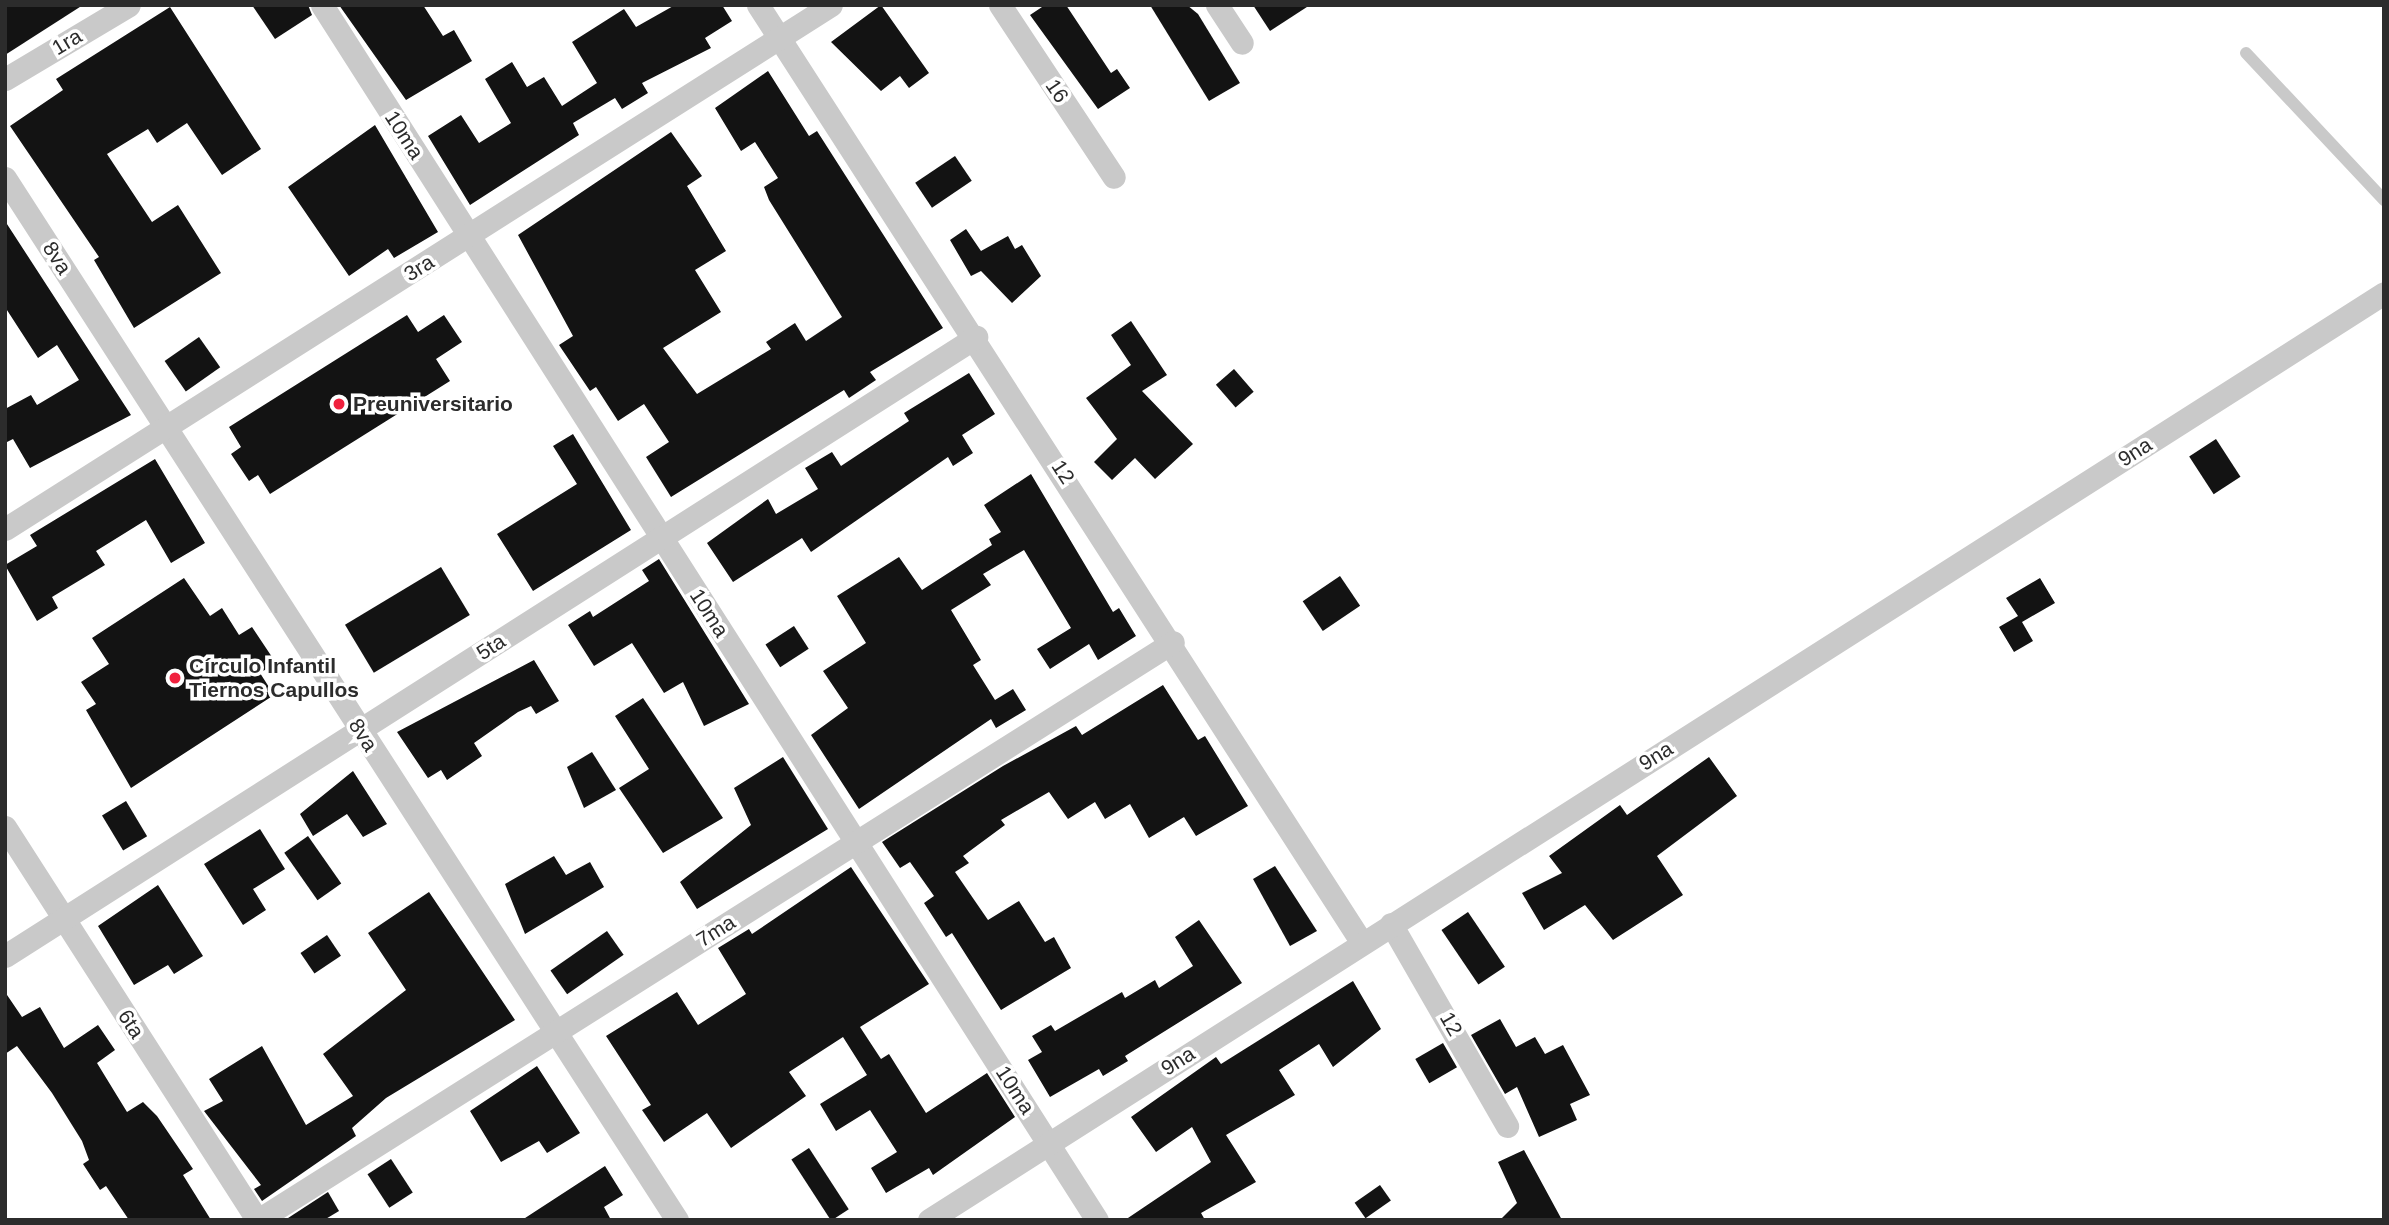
<!DOCTYPE html>
<meta charset="utf-8">
<style>
body{margin:0}
#map{position:relative;width:2389px;height:1225px;overflow:hidden;background:#fff;font-family:Helvetica,sans-serif}
div>[style]{position:absolute}
[style*='--x']{left:calc(var(--x)*1px);top:calc(var(--y)*1px);width:calc(var(--w)*1px);rotate:calc(var(--a)*1deg)}
.building>*{inset:0;background:#131313;transform-origin:0 0}
.lane>*{height:12px;margin:-6px;padding:0 6px;transform-origin:6px;border-radius:6px;background:#c9c9c9}
.street>*{height:23px;margin:-11.5px;padding:0 11.5px;transform-origin:11.5px;border-radius:11.5px;background:#c9c9c9}
.dots>*{width:19px;height:19px;translate:-50% -50%;box-sizing:border-box;border:4px solid #fff;border-radius:50%}
span{translate:-50% -50%;white-space:nowrap;text-align:center;line-height:1.15;-webkit-text-stroke:7px #fff;paint-order:stroke}
.street-label{font-size:21px;color:#2c2c2c}
.poi-label{font-size:21px;color:#2c2c2c;font-weight:700}
.left{translate:0 -50%;text-align:left}
.frame{position:absolute;inset:0;border:7px solid #2c2c2c;pointer-events:none}
</style>
<div id="map">
<div class="building">
<div style="clip-path:polygon(5px 5px,83px 5px,5px 55px)"></div>
<div style="clip-path:polygon(252px 5px,308px 5px,312px 15px,275px 39px)"></div>
<div style="clip-path:polygon(339px 5px,423px 5px,443px 36px,454px 30px,472px 61px,406px 100px)"></div>
<div style="clip-path:polygon(675px 5px,722px 5px,732px 21px,705px 38px,711px 48px,642px 83px,648px 93px,622px 109px,615px 98px,573px 123px,579px 135px,470px 205px,428px 136px,461px 115px,479px 143px,511px 123px,485px 79px,512px 62px,527px 87px,544px 77px,562px 106px,597px 83px,572px 42px,624px 9px,636px 27px)"></div>
<div style="clip-path:polygon(881px 5px,929px 73px,909px 88px,900px 76px,881px 91px,831px 42px)"></div>
<div style="clip-path:polygon(1045px 5px,1066px 5px,1111px 73px,1117px 69px,1130px 88px,1098px 109px,1030px 15px)"></div>
<div style="clip-path:polygon(1150px 5px,1187px 5px,1198px 14px,1240px 83px,1209px 101px)"></div>
<div style="clip-path:polygon(1253px 5px,1310px 5px,1270px 31px)"></div>
<div style="clip-path:polygon(170px 7px,261px 149px,222px 175px,187px 123px,157px 143px,148px 129px,107px 154px,152px 222px,178px 205px,221px 273px,134px 328px,94px 260px,99px 257px,10px 126px,63px 90px,56px 79px)"></div>
<div style="clip-path:polygon(768px 71px,809px 136px,817px 131px,943px 328px,870px 372px,876px 380px,849px 398px,844px 390px,671px 497px,646px 457px,669px 442px,644px 404px,618px 421px,596px 387px,590px 391px,559px 345px,573px 336px,518px 235px,671px 132px,702px 176px,687px 186px,726px 251px,695px 270px,721px 312px,663px 348px,697px 394px,771px 349px,766px 342px,795px 323px,806px 341px,842px 317px,769px 200px,764px 187px,778px 178px,755px 142px,741px 151px,715px 108px)"></div>
<div style="clip-path:polygon(375px 125px,438px 232px,394px 258px,388px 249px,349px 276px,288px 187px)"></div>
<div style="left:955px;top:156px;width:30px;height:48px;rotate:56deg"></div>
<div style="clip-path:polygon(5px 221px,131px 415px,30px 468px,13px 439px,5px 443px,5px 409px,31px 395px,37px 405px,79px 380px,57px 345px,38px 358px,5px 307px)"></div>
<div style="clip-path:polygon(966px 229px,981px 251px,1008px 236px,1015px 249px,1022px 245px,1041px 276px,1012px 303px,981px 271px,971px 276px,950px 240px)"></div>
<div style="clip-path:polygon(407px 315px,418px 332px,444px 315px,462px 342px,436px 359px,450px 381px,270px 494px,258px 475px,249px 481px,231px 454px,241px 447px,229px 427px)"></div>
<div style="clip-path:polygon(1131px 321px,1167px 375px,1142px 391px,1193px 444px,1155px 479px,1135px 458px,1112px 480px,1094px 462px,1117px 439px,1086px 398px,1131px 365px,1111px 335px)"></div>
<div style="left:199px;top:337px;width:37px;height:42px;rotate:55deg"></div>
<div style="left:1234px;top:369px;width:30px;height:24px;rotate:49deg"></div>
<div style="clip-path:polygon(969px 373px,995px 414px,962px 435px,973px 453px,953px 466px,948px 457px,811px 552px,802px 538px,733px 582px,707px 543px,768px 499px,776px 514px,818px 489px,805px 468px,832px 452px,841px 466px,909px 421px,904px 413px)"></div>
<div style="clip-path:polygon(573px 434px,631px 530px,533px 591px,497px 534px,577px 484px,553px 446px)"></div>
<div style="left:2216px;top:439px;width:45px;height:32px;rotate:57deg"></div>
<div style="clip-path:polygon(155px 459px,205px 543px,171px 563px,146px 520px,96px 551px,105px 565px,52px 597px,58px 608px,37px 621px,5px 565px,37px 546px,30px 535px)"></div>
<div style="clip-path:polygon(1031px 474px,1113px 612px,1119px 608px,1136px 636px,1098px 660px,1089px 644px,1050px 669px,1037px 649px,1071px 628px,1024px 550px,983px 574px,991px 585px,951px 610px,981px 660px,973px 665px,995px 700px,1013px 689px,1026px 710px,996px 728px,991px 719px,859px 809px,811px 735px,848px 708px,823px 671px,866px 643px,837px 596px,899px 557px,922px 590px,992px 545px,989px 539px,1001px 532px,984px 505px)"></div>
<div style="clip-path:polygon(659px 559px,749px 704px,704px 726px,683px 682px,664px 693px,632px 643px,594px 666px,568px 625px,590px 611px,593px 617px,649px 581px,642px 570px)"></div>
<div style="left:441px;top:567px;width:56px;height:112px;rotate:59deg"></div>
<div style="left:1340px;top:576px;width:36px;height:45px;rotate:56deg"></div>
<div style="clip-path:polygon(184px 578px,210px 616px,222px 608px,239px 635px,252px 627px,276px 663px,260px 673px,274px 695px,131px 788px,86px 710px,96px 704px,81px 682px,109px 664px,92px 638px)"></div>
<div style="clip-path:polygon(2040px 578px,2055px 603px,2022px 622px,2033px 641px,2014px 652px,1999px 627px,2018px 616px,2006px 598px)"></div>
<div style="left:794px;top:626px;width:27px;height:34px;rotate:57deg"></div>
<div style="clip-path:polygon(534px 660px,559px 701px,536px 714px,531px 706px,518px 712px,474px 743px,482px 756px,447px 780px,441px 770px,428px 778px,397px 732px)"></div>
<div style="clip-path:polygon(1163px 685px,1198px 740px,1205px 736px,1248px 806px,1196px 836px,1184px 817px,1149px 838px,1130px 804px,1105px 819px,1095px 802px,1068px 819px,1049px 792px,1001px 820px,1005px 825px,963px 856px,969px 863px,955px 872px,988px 920px,1019px 901px,1045px 942px,1054px 937px,1071px 968px,1001px 1010px,952px 933px,946px 937px,924px 903px,934px 896px,910px 862px,900px 868px,882px 842px,1003px 766px,1076px 726px,1082px 735px)"></div>
<div style="clip-path:polygon(643px 698px,723px 818px,663px 853px,619px 788px,649px 769px,615px 716px)"></div>
<div style="clip-path:polygon(592px 752px,616px 790px,584px 808px,567px 767px)"></div>
<div style="clip-path:polygon(783px 757px,828px 829px,697px 909px,680px 882px,751px 825px,734px 788px)"></div>
<div style="clip-path:polygon(1709px 757px,1737px 796px,1657px 856px,1683px 895px,1613px 940px,1585px 905px,1544px 930px,1522px 893px,1562px 873px,1549px 856px,1620px 805px,1627px 815px)"></div>
<div style="clip-path:polygon(353px 771px,387px 824px,363px 837px,347px 814px,313px 836px,300px 814px)"></div>
<div style="left:126px;top:801px;width:41px;height:28px;rotate:59deg"></div>
<div style="clip-path:polygon(260px 829px,285px 869px,253px 889px,266px 910px,243px 925px,204px 864px)"></div>
<div style="left:308px;top:836px;width:58px;height:29px;rotate:55deg"></div>
<div style="clip-path:polygon(554px 856px,566px 875px,590px 862px,604px 887px,525px 934px,505px 884px)"></div>
<div style="clip-path:polygon(1275px 866px,1317px 931px,1290px 946px,1253px 879px)"></div>
<div style="clip-path:polygon(851px 867px,929px 984px,860px 1027px,881px 1059px,889px 1054px,926px 1113px,987px 1073px,1015px 1117px,933px 1175px,929px 1168px,886px 1193px,871px 1168px,897px 1152px,870px 1110px,836px 1131px,820px 1104px,867px 1075px,843px 1037px,789px 1072px,806px 1096px,731px 1148px,707px 1113px,664px 1142px,642px 1110px,651px 1105px,606px 1036px,677px 992px,698px 1025px,746px 994px,718px 948px,749px 929px,752px 934px)"></div>
<div style="clip-path:polygon(158px 885px,203px 956px,174px 974px,168px 965px,134px 985px,98px 926px)"></div>
<div style="clip-path:polygon(429px 892px,515px 1020px,386px 1098px,352px 1128px,356px 1136px,262px 1201px,254px 1189px,261px 1185px,204px 1111px,223px 1101px,209px 1079px,262px 1046px,306px 1125px,353px 1096px,323px 1054px,406px 990px,368px 933px)"></div>
<div style="left:1468px;top:912px;width:66px;height:32px;rotate:56deg"></div>
<div style="clip-path:polygon(1199px 920px,1242px 983px,1125px 1056px,1128px 1061px,1103px 1076px,1099px 1069px,1050px 1097px,1028px 1060px,1042px 1052px,1032px 1036px,1051px 1025px,1055px 1031px,1122px 992px,1125px 998px,1155px 980px,1159px 988px,1193px 966px,1175px 937px)"></div>
<div style="left:607px;top:931px;width:29px;height:69px;rotate:55deg"></div>
<div style="left:327px;top:935px;width:25px;height:32px;rotate:56deg"></div>
<div style="clip-path:polygon(1353px 981px,1381px 1029px,1333px 1067px,1319px 1044px,1279px 1070px,1295px 1095px,1226px 1135px,1256px 1182px,1201px 1213px,1205px 1220px,1125px 1220px,1211px 1162px,1192px 1127px,1156px 1152px,1131px 1117px,1216px 1057px,1221px 1064px)"></div>
<div style="clip-path:polygon(5px 992px,22px 1017px,40px 1007px,64px 1048px,98px 1025px,115px 1050px,97px 1063px,127px 1112px,143px 1102px,157px 1116px,193px 1169px,183px 1175px,211px 1220px,129px 1220px,106px 1186px,100px 1190px,83px 1164px,89px 1160px,82px 1141px,52px 1093px,17px 1046px,5px 1054px)"></div>
<div style="clip-path:polygon(1500px 1019px,1516px 1047px,1535px 1037px,1545px 1054px,1563px 1045px,1590px 1095px,1570px 1104px,1577px 1120px,1539px 1137px,1517px 1087px,1505px 1094px,1471px 1035px)"></div>
<div style="left:1443px;top:1043px;width:28px;height:32px;rotate:60deg"></div>
<div style="clip-path:polygon(537px 1066px,580px 1133px,547px 1153px,539px 1141px,501px 1162px,470px 1111px)"></div>
<div style="left:809px;top:1148px;width:73px;height:21px;rotate:57deg"></div>
<div style="clip-path:polygon(1524px 1150px,1562px 1220px,1500px 1220px,1517px 1203px,1498px 1162px)"></div>
<div style="left:391px;top:1159px;width:40px;height:28px;rotate:57deg"></div>
<div style="clip-path:polygon(605px 1166px,623px 1195px,604px 1207px,611px 1220px,522px 1220px)"></div>
<div style="left:1380px;top:1185px;width:19px;height:31px;rotate:55deg"></div>
<div style="clip-path:polygon(328px 1192px,339px 1211px,324px 1220px,285px 1220px)"></div>
</div>
<div class="lane">
<div style="--x:2246;--y:53;--w:202;--a:46.8"></div>
</div>
<div class="street">
<div style="--x:322;--y:5;--w:1441;--a:57.47"></div>
<div style="--x:758;--y:5;--w:1116;--a:57.22"></div>
<div style="--x:1000;--y:5;--w:206;--a:56.5"></div>
<div style="--x:1217;--y:5;--w:45;--a:56.7"></div>
<div style="--x:5;--y:79;--w:144;--a:-30.8"></div>
<div style="--x:5;--y:178;--w:1240;--a:57.18"></div>
<div style="--x:5;--y:529;--w:978;--a:-32.39"></div>
<div style="--x:5;--y:827;--w:467;--a:57.3"></div>
<div style="--x:1391;--y:924;--w:233;--a:60.1"></div>
<div style="--x:5;--y:956;--w:1152;--a:-32.52"></div>
<div style="--x:258;--y:1220;--w:1082;--a:-32.28"></div>
<div style="--x:929;--y:1220;--w:1725;--a:-32.5"></div>
</div>
<div class="dots">
<div style="left:339px;top:404px;background:#f0213e"></div>
<div style="left:175px;top:678px;background:#f0213e"></div>
</div>
<div class="street-label">
<span style="left:67px;top:42px;rotate:-31deg">1ra</span>
<span style="left:1057px;top:91px;rotate:56deg">16</span>
<span style="left:404px;top:135px;rotate:57deg">10ma</span>
<span style="left:57px;top:258px;rotate:57deg">8va</span>
<span style="left:419px;top:268px;rotate:-32deg">3ra</span>
<span style="left:2135px;top:452px;rotate:-33deg">9na</span>
<span style="left:1063px;top:472px;rotate:57deg">12</span>
<span style="left:709px;top:613px;rotate:57deg">10ma</span>
<span style="left:491px;top:647px;rotate:-33deg">5ta</span>
<span style="left:363px;top:735px;rotate:57deg">8va</span>
<span style="left:1656px;top:756px;rotate:-32deg">9na</span>
<span style="left:716px;top:931px;rotate:-32deg">7ma</span>
<span style="left:131px;top:1024px;rotate:57deg">6ta</span>
<span style="left:1451px;top:1024px;rotate:60deg">12</span>
<span style="left:1178px;top:1061px;rotate:-33deg">9na</span>
<span style="left:1015px;top:1090px;rotate:57deg">10ma</span>
</div>
<div class="poi-label">
<span class="left" style="left:353px;top:404px">Preuniversitario</span>
<span class="left" style="left:189px;top:678px">Círculo Infantil<br>Tiernos Capullos</span>
</div>
<div class="frame"></div>
</div>
